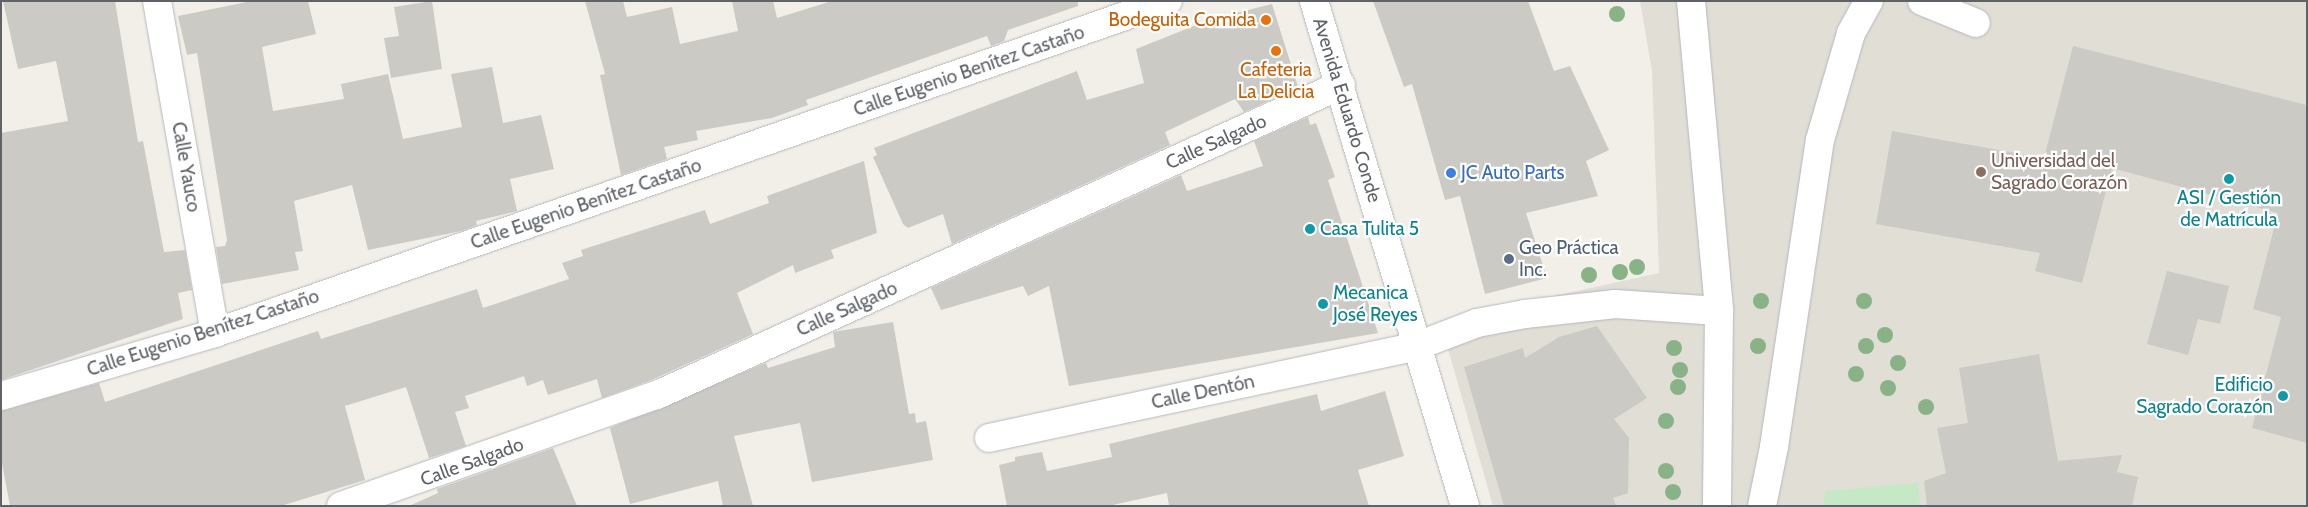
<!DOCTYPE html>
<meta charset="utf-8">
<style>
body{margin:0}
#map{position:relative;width:2308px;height:507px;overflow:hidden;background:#f1efe8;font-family:Cabin,sans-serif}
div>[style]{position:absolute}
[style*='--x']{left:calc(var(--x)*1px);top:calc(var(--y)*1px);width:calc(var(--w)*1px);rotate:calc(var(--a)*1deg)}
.education>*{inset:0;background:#e1ded6}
.green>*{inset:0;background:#c5e8c5}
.building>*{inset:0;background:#cccac5}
.roads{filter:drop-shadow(0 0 1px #b5b8bc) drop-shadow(0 0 1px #b5b8bc)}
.minor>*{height:28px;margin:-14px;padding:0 14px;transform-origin:14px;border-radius:14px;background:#fff}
.trees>*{width:16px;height:16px;margin:-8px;border-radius:50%;background:#89b387}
.dots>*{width:14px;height:14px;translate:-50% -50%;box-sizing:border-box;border:2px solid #fff;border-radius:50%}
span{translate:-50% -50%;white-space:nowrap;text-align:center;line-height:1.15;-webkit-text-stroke:4.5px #fff;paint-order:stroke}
.food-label{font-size:19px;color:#c56008}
.right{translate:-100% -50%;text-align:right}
.street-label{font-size:19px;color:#5f6368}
.education-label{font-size:19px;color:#785e54}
.left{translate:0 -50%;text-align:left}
.shop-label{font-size:19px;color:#366cbe}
.culture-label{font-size:19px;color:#0d838f}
.service-label{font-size:19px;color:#4e5e75}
.frame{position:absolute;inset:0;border:2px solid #5f6368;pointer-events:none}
</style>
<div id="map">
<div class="education">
<div style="clip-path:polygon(1640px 1px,2307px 1px,2307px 506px,1493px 506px,1440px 321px,1659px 273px,1652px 71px)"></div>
</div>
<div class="green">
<div style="clip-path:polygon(1918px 483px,1920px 506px,1824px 506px,1825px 491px)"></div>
</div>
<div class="building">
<div style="clip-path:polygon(3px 1px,115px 1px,138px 142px,143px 141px,164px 252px,185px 250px,192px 290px,178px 293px,183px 319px,1px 380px,1px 133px,68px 121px,56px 61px,18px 69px)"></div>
<div style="clip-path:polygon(252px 1px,308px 1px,316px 34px,262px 47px,273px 111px,344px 99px,341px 84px,388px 74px,403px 139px,462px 127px,451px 74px,492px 67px,503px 123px,541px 115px,554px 169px,510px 179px,517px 211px,476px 221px,477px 225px,461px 231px,368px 250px,352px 185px,294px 201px,303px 251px,295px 252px,299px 270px,222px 284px,216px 247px,225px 246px,227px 240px,197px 53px,187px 55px,178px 16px)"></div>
<div style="clip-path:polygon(432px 1px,442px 69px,391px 78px,384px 38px,399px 36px,394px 7px)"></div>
<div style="clip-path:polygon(585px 1px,623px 1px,627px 17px,672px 7px,680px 44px,738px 31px,732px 1px,773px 1px,777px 18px,832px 1px,1078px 1px,1078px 6px,1008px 30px,1004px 41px,991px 46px,987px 36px,806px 100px,808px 105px,772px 118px,696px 131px,698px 140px,664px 147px,667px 159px,621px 175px,600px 75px,605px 74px)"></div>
<div style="clip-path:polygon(1373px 1px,1528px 1px,1554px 71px,1570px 66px,1609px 150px,1586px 161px,1598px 196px,1526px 213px,1547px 278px,1485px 294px,1460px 196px,1445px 200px,1412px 84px,1404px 87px)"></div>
<div style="clip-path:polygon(1272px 4px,1298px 87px,1244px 112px,1235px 99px,1165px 132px,1170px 145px,952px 244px,943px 214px,908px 228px,903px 224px,873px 157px,877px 155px,874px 148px,1077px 71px,1087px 100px,1144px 83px,1136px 49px,1209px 20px)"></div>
<div style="clip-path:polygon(2073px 46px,2307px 105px,2307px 443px,2252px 428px,2281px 317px,2253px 309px,2278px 213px,2112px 168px,2082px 283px,2035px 271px,2040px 253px,1876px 224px,1892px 131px,2044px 158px)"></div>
<div style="clip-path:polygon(1308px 117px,1310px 125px,1316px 123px,1335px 177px,1328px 180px,1378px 333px,1069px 386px,1049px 286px,1028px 296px,1023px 286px,941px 310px,931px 288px,1181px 175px,1187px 191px,1263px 166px,1254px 141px)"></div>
<div style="clip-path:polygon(864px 161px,877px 233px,831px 250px,834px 258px,795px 273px,793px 265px,737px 293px,753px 334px,651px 380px,602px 398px,597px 379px,548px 395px,543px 380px,527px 386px,524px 376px,465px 396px,469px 408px,455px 412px,466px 446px,429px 458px,406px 387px,345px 406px,365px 480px,281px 506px,10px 506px,1px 458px,1px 411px,99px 383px,105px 402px,318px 331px,321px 339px,477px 289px,483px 308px,569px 279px,562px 263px,583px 256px,581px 250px,705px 210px,710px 224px,769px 203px,767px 196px)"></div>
<div style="clip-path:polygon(2167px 271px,2229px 286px,2220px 324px,2198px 319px,2188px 355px,2147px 344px)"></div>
<div style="clip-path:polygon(893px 322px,909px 414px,915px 413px,916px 423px,926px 421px,933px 460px,812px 482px,800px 423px,734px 436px,753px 506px,723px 506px,718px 481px,630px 504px,610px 428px,766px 363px,768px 368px,835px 347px,833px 332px)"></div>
<div style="clip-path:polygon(1597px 326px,1647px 398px,1614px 419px,1629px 438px,1628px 493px,1613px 498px,1616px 506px,1504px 506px,1464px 367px,1523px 348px,1525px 358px,1559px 337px)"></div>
<div style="clip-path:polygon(2039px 354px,2058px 461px,2122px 455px,2117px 472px,2138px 477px,2132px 506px,1927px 506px,1924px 481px,1946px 473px,1937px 428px,1968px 423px,1959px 368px)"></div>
<div style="clip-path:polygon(1385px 391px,1404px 456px,1358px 470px,1369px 506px,1169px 506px,1167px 493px,1108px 506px,1007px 506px,999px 465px,1015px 461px,1015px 457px,1042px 452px,1047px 471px,1112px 457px,1109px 444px,1317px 394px,1321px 411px)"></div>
<div style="clip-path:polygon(553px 448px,577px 506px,409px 506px,438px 493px,437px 489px)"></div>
</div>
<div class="roads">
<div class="minor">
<div style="--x:157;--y:1;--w:337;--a:80.1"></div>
<div style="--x:1314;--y:1;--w:527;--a:73.35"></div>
<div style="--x:1691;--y:1;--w:311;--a:84.8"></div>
<div style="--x:1719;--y:311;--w:195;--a:90.6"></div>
<div style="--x:1922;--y:1;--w:58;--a:22.2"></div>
<div style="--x:1;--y:396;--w:223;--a:-16.4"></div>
<div style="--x:215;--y:333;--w:1009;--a:-19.21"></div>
<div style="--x:989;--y:438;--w:438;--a:-12.1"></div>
<div style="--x:1417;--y:346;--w:64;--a:-21"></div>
<div style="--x:1477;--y:323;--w:49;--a:-10.6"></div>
<div style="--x:1525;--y:314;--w:91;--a:-6.3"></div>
<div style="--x:1615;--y:304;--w:104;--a:3.9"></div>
<div style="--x:341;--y:506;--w:335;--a:-19.4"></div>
<div style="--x:657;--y:395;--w:751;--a:-24.38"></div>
<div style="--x:1762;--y:506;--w:60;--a:-78.5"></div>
<div style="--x:1774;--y:447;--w:310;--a:-81.5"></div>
<div style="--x:1820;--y:140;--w:111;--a:-73.8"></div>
<div style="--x:1851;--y:33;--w:37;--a:-61"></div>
</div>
</div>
<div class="trees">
<div style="left:1617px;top:14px"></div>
<div style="left:1637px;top:267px"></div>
<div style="left:1620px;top:272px"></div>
<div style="left:1589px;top:275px"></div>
<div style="left:1761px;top:301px"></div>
<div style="left:1864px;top:301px"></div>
<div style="left:1885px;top:335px"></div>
<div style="left:1758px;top:346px"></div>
<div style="left:1866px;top:346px"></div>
<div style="left:1674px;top:348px"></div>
<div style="left:1898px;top:363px"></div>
<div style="left:1680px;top:370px"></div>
<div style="left:1856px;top:374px"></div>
<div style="left:1678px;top:387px"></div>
<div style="left:1888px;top:388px"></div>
<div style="left:1926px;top:407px"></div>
<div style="left:1666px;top:421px"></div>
<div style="left:1666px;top:471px"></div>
<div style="left:1673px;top:492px"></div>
</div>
<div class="dots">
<div style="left:1266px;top:20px;background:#e8710a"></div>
<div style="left:1276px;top:51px;background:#e8710a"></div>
<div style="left:1981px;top:172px;background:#8d6e63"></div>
<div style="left:1451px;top:173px;background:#3f7fe0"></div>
<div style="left:2229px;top:179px;background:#0f9aa8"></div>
<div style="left:1310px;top:229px;background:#0f9aa8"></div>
<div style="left:1509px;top:259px;background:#5c6f8a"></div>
<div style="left:1323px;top:304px;background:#0f9aa8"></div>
<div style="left:2283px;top:396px;background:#0f9aa8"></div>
</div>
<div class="food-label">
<span class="right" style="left:1256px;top:20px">Bodeguita Comida</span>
<span style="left:1276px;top:81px">Cafeteria<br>La Delicia</span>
</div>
<div class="street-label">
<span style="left:969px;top:71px;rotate:-19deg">Calle Eugenio Benítez Castaño</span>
<span style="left:1347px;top:110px;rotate:73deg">Avenida Eduardo Conde</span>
<span style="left:1216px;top:142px;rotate:-24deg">Calle Salgado</span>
<span style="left:186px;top:167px;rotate:80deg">Calle Yauco</span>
<span style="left:586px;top:204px;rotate:-19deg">Calle Eugenio Benítez Castaño</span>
<span style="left:847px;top:309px;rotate:-24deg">Calle Salgado</span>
<span style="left:203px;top:333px;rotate:-18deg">Calle Eugenio Benítez Castaño</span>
<span style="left:1203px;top:392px;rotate:-12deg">Calle Dentón</span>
<span style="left:472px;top:462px;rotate:-20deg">Calle Salgado</span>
</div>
<div class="education-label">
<span class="left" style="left:1991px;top:172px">Universidad del<br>Sagrado Corazón</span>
</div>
<div class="shop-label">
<span class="left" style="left:1461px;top:173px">JC Auto Parts</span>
</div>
<div class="culture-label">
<span style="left:2229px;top:209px">ASI / Gestión<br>de Matrícula</span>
<span class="left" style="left:1320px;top:229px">Casa Tulita 5</span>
<span class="left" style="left:1333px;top:304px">Mecanica<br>José Reyes</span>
<span class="right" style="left:2273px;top:396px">Edificio<br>Sagrado Corazón</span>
</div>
<div class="service-label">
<span class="left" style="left:1519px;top:259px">Geo Práctica<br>Inc.</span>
</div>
<div class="frame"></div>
</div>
